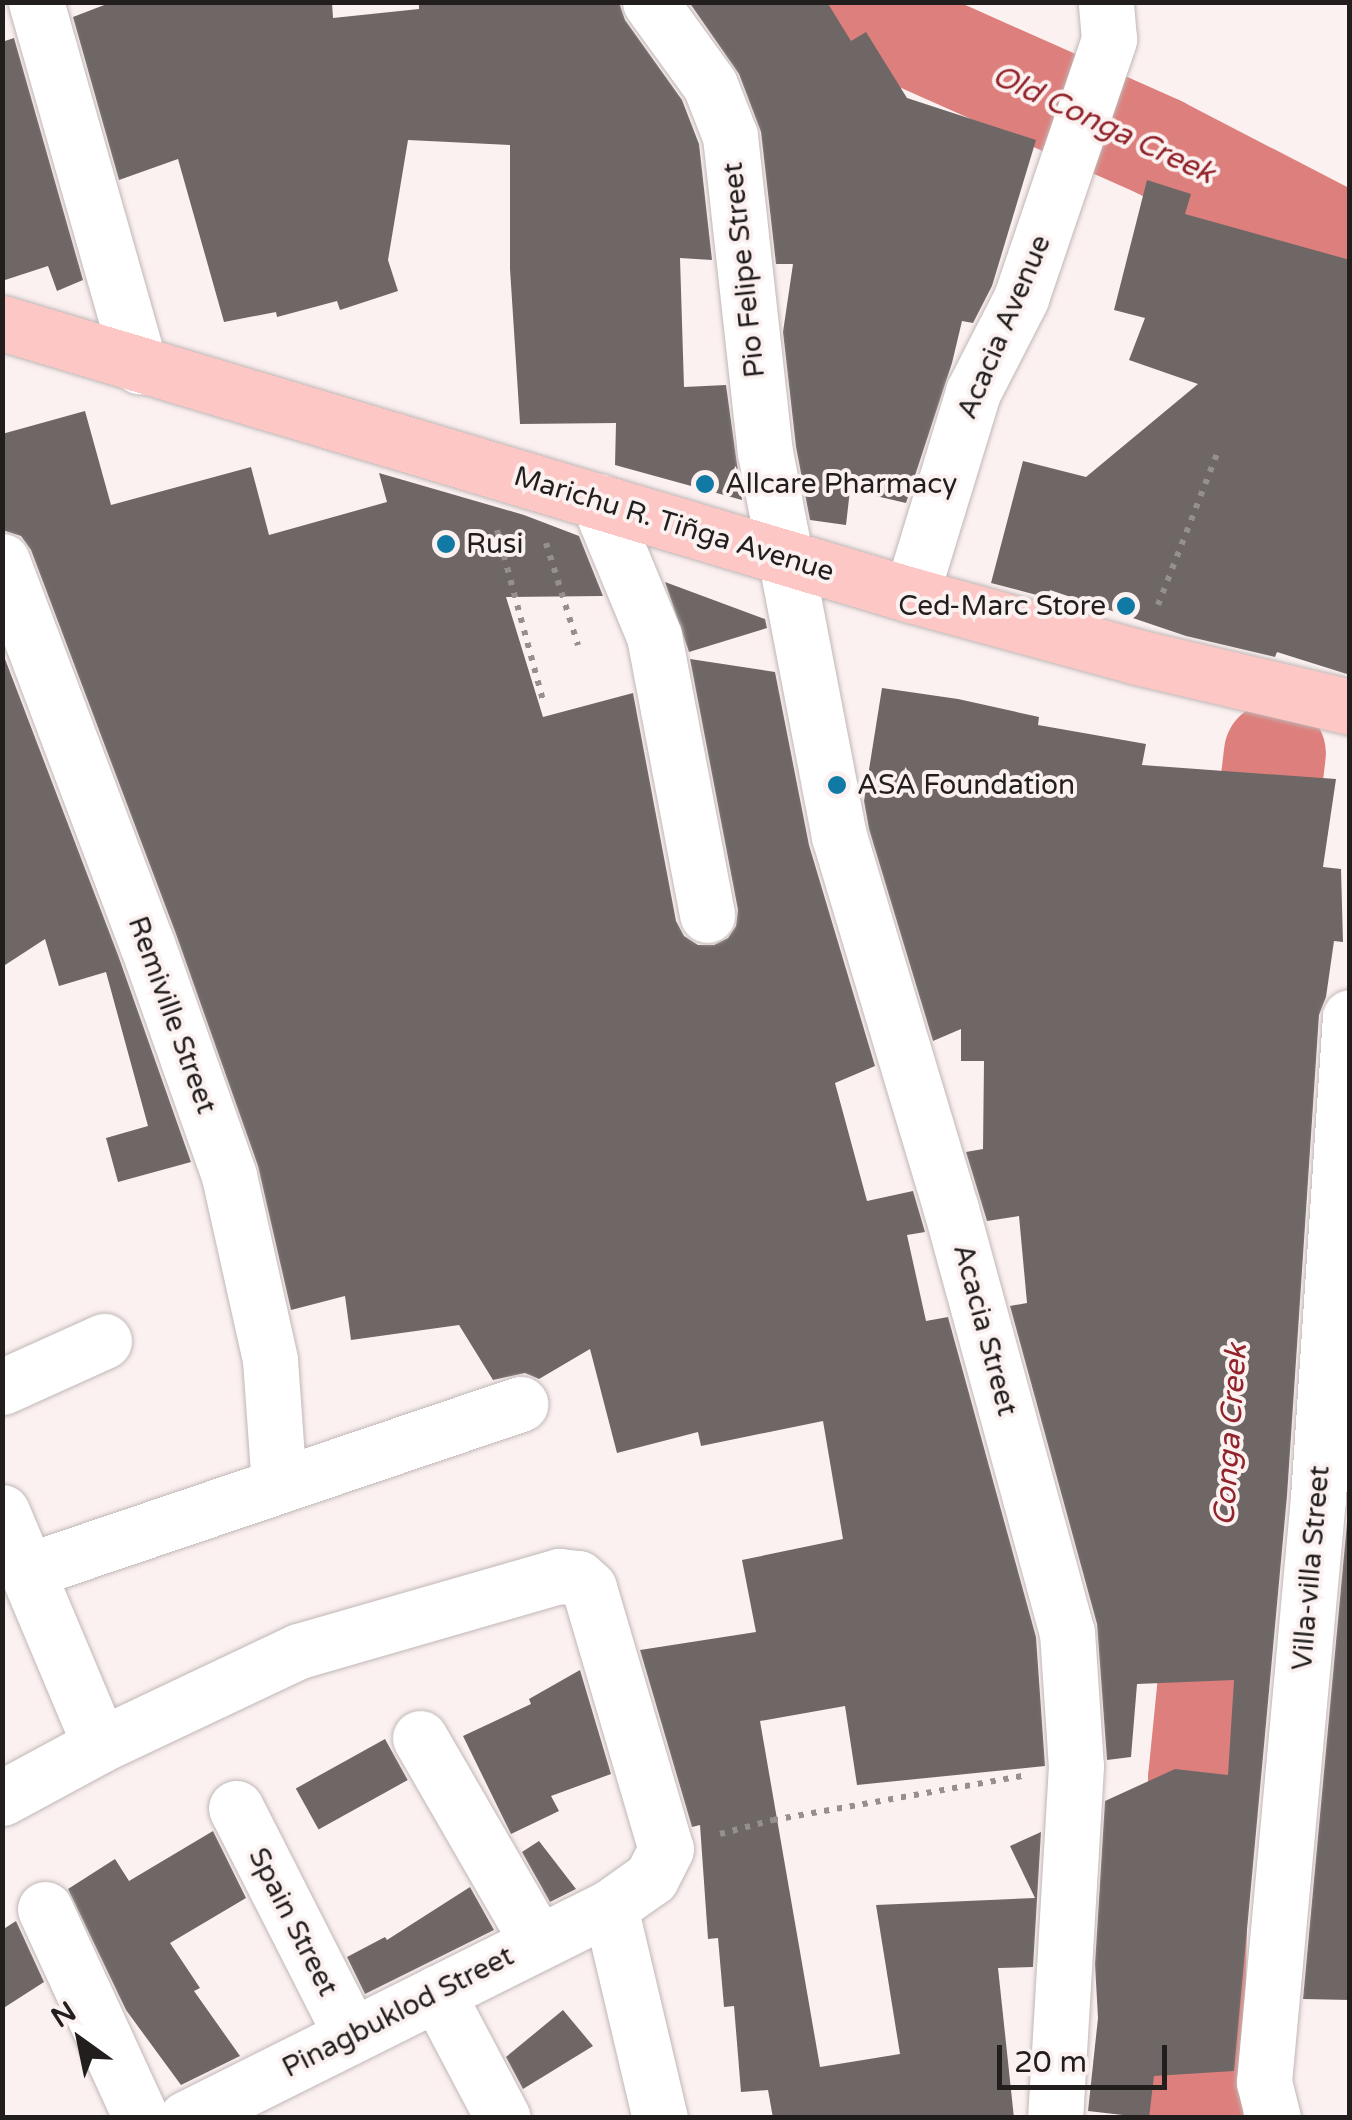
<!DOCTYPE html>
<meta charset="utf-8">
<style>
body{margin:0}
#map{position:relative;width:1352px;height:2120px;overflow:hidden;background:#fbf1f0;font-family:"Varela Round",sans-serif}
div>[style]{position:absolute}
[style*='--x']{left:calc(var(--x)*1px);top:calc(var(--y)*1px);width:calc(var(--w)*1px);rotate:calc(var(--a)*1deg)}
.river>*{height:102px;margin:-51px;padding:0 51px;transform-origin:51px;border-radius:51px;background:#dd807d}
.building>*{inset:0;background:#6f6766;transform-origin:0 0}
.path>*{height:6px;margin-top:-3px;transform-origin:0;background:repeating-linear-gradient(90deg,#958f8e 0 5px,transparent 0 13px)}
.roads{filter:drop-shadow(0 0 2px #c0b7b6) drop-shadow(0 0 2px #c0b7b6)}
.minor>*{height:55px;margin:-27.5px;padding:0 27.5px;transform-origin:27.5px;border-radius:27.5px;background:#fff}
.major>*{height:55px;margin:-27.5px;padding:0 27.5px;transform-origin:27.5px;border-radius:27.5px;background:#fcc7c4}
.dots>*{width:28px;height:28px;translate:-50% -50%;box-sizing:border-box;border:5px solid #fbf1f0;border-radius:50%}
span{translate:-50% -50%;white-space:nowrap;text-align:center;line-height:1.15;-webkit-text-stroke:8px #fbf1f0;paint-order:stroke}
.street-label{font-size:28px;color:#211e1d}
.poi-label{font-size:28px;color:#211e1d}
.left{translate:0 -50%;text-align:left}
.right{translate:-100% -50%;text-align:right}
.water-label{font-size:30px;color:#91232a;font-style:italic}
.frame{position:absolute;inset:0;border:5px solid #211e1d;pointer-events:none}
.north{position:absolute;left:30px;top:1990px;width:100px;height:100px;-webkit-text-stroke:8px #fbf1f0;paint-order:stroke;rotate:327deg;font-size:28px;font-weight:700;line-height:40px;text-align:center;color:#211e1d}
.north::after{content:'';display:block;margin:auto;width:35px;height:45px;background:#211e1d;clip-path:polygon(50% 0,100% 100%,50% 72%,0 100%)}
.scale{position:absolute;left:997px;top:2045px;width:170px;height:45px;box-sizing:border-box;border:5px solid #211e1d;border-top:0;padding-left:12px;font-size:30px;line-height:35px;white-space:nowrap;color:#211e1d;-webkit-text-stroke:8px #fbf1f0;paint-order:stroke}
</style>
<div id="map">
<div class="river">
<div style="--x:858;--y:2;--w:45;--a:36.9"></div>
<div style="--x:894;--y:29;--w:290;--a:24"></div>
<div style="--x:1159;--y:147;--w:215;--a:27.4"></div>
<div style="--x:1256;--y:914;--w:162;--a:-83.3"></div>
<div style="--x:1192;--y:2118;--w:339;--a:-88.8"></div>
<div style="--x:1199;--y:1779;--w:240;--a:-84.3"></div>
</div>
<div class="building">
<div style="clip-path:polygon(112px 2px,332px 2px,333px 18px,419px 9px,419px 2px,619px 2px,625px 20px,682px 100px,699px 144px,712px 260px,680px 258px,684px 387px,726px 385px,742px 500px,615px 465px,616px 423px,520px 424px,510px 269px,510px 145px,408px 140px,388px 260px,398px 291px,340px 310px,337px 301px,277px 317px,276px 312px,224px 322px,178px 159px,119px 180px,73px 17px)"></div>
<div style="clip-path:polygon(689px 2px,827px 2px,851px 41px,866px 32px,907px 98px,1036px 140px,992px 286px,973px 323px,962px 321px,952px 363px,906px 503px,850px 490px,846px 525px,810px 520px,796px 447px,783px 332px,793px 264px,776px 264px,761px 132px,739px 74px)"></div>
<div style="clip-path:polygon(14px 38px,83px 280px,57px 291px,48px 266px,2px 281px,2px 42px)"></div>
<div style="clip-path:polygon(1147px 180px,1191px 194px,1185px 214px,1350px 260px,1350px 675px,1277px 652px,1275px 657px,1186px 636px,1050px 590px,1048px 598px,991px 583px,1023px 461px,1086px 477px,1198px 384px,1129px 360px,1145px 318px,1114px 310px)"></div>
<div style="clip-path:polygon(85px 411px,111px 505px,251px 467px,269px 535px,387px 502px,379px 473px,524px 515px,579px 536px,603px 596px,506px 597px,543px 717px,633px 693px,676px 921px,684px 936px,698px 945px,714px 945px,728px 938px,736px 926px,738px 910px,690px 659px,775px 672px,809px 845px,875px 1066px,835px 1083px,867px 1201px,913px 1191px,925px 1232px,907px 1235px,926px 1321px,948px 1317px,1036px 1637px,1045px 1766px,857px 1785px,845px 1706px,760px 1721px,820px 2067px,900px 2054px,876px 1905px,1035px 1898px,1010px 1846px,1041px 1832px,1033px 1967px,998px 1968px,1014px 2118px,773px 2118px,768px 2090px,741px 2092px,734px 2006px,724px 2007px,718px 1938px,708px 1939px,700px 1825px,692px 1827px,640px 1650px,756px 1632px,742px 1560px,843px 1539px,823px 1421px,701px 1446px,698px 1432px,617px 1453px,590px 1349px,539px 1379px,525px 1373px,493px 1380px,459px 1325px,351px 1340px,345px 1296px,291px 1310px,258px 1166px,176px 934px,31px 550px,21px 536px,2px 530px,2px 434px)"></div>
<div style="clip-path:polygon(665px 582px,765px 619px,767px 628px,689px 652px)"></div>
<div style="clip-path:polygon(2px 651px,118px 955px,191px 1162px,118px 1182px,106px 1138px,148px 1126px,106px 972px,59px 986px,45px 939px,2px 967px)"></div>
<div style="clip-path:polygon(882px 688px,958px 699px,1039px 717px,1038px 725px,1146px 744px,1142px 765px,1336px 779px,1323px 867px,1341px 869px,1343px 942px,1334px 941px,1326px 997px,1319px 1015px,1287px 1496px,1234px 2071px,1154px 2076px,1149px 2118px,1088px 2111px,1098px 2018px,1095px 1964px,1105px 1801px,1175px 1769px,1228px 1775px,1234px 1680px,1137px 1684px,1131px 1757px,1107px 1760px,1097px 1624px,1010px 1306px,1027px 1303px,1019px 1216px,987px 1221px,966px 1152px,983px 1149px,984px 1061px,961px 1061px,961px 1029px,933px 1041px,869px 829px,864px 801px)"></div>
<div style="clip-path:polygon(1350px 1495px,1350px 2000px,1303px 1999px,1349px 1501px)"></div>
<div style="clip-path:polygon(580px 1670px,611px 1774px,551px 1796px,559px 1811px,511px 1834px,463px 1736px,531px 1704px,529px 1699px)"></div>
<div style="left:385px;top:1739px;width:47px;height:102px;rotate:61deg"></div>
<div style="clip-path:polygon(213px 1831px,246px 1898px,170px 1943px,200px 1988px,194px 1991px,240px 2056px,181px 2085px,126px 2010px,68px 1889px,115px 1859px,129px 1881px)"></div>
<div style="clip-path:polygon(539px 1841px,576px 1889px,550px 1902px,522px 1852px)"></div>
<div style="clip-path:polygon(470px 1887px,494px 1930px,365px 1994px,347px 1957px,385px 1937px,387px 1940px)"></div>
<div style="clip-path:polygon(16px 1921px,44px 1982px,2px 2009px,2px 1930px)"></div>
<div style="clip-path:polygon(563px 2010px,593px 2046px,523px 2089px,506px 2057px)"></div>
</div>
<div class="path">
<div style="--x:497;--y:530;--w:180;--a:74.9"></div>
<div style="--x:546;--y:543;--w:107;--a:72.6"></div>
<div style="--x:1158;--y:605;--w:162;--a:-68.7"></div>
<div style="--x:720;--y:1834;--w:55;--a:-14.8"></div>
<div style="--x:773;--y:1820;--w:253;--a:-10"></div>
</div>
<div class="roads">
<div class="minor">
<div style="--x:36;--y:2;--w:379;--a:74.1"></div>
<div style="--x:650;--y:2;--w:102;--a:54.1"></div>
<div style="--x:710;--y:85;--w:55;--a:68.6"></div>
<div style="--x:730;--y:136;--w:318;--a:83.7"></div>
<div style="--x:765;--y:452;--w:391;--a:79.1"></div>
<div style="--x:839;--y:836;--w:389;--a:73.3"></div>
<div style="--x:951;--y:1209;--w:439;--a:74.7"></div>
<div style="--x:1067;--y:1632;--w:134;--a:86.2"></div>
<div style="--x:1076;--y:1766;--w:353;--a:93.4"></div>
<div style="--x:598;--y:501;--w:146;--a:67.5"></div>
<div style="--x:654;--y:636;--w:284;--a:79.2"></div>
<div style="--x:2;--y:561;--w:410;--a:69.3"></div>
<div style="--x:147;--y:944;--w:246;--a:70.5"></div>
<div style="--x:229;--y:1176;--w:189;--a:77.4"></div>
<div style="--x:270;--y:1360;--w:126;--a:85.9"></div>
<div style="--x:911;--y:595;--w:212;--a:-73"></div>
<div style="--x:973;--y:392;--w:106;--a:-62.9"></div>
<div style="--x:1021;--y:298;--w:274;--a:-71.2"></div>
<div style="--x:1109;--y:39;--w:37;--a:-95"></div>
<div style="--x:2;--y:1387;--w:112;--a:-24.3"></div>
<div style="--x:2;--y:1512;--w:253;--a:67.2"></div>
<div style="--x:27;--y:1571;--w:521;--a:-18.71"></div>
<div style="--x:420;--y:1738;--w:234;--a:60"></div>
<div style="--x:2;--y:1798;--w:111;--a:-28.4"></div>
<div style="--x:100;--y:1745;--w:220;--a:-25.3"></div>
<div style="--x:299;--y:1651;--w:271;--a:-16.1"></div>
<div style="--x:559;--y:1576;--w:19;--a:6"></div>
<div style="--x:578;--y:1578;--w:15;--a:42"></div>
<div style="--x:589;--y:1588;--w:272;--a:73.6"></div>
<div style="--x:666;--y:1849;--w:33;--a:117"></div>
<div style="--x:651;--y:1878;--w:50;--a:144.7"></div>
<div style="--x:610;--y:1907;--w:474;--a:153.5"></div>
<div style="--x:236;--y:1808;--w:254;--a:63.1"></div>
<div style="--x:610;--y:1907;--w:217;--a:76.7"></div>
<div style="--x:45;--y:1909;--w:230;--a:65.3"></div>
<div style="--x:437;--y:1993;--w:141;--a:62.2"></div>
<div style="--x:1273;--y:2118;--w:37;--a:-104"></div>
<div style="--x:1264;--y:2082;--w:586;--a:-84.72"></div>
<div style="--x:1318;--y:1498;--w:482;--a:-86.2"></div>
</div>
<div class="major">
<div style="--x:2;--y:323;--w:949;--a:16.66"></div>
<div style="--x:911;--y:595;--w:234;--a:15.3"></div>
<div style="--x:1137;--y:657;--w:219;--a:13.2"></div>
</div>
</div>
<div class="dots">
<div style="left:705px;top:484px;background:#107aa4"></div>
<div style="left:446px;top:544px;background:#107aa4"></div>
<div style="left:1126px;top:606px;background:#107aa4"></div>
<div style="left:837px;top:785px;background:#107aa4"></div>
</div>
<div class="street-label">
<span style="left:744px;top:270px;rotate:-96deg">Pio Felipe Street</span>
<span style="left:1004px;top:327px;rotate:-67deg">Acacia Avenue</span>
<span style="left:674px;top:524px;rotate:17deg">Marichu R. Tiñga Avenue</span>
<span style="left:172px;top:1015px;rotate:70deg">Remiville Street</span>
<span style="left:985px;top:1330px;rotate:75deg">Acacia Street</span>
<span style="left:1311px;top:1568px;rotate:-85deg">Villa-villa Street</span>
<span style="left:293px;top:1922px;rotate:63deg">Spain Street</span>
<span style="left:398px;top:2012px;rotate:-27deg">Pinagbuklod Street</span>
</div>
<div class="poi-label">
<span class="left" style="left:725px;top:484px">Allcare Pharmacy</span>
<span class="left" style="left:466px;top:544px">Rusi</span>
<span class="right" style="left:1106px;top:606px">Ced-Marc Store</span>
<span class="left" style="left:857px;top:785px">ASA Foundation</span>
</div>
<div class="water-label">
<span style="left:1103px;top:125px;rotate:25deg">Old Conga Creek</span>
<span style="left:1231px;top:1435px;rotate:-86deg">Conga Creek</span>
</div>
<div class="frame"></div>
<div class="north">N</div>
<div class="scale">20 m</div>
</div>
